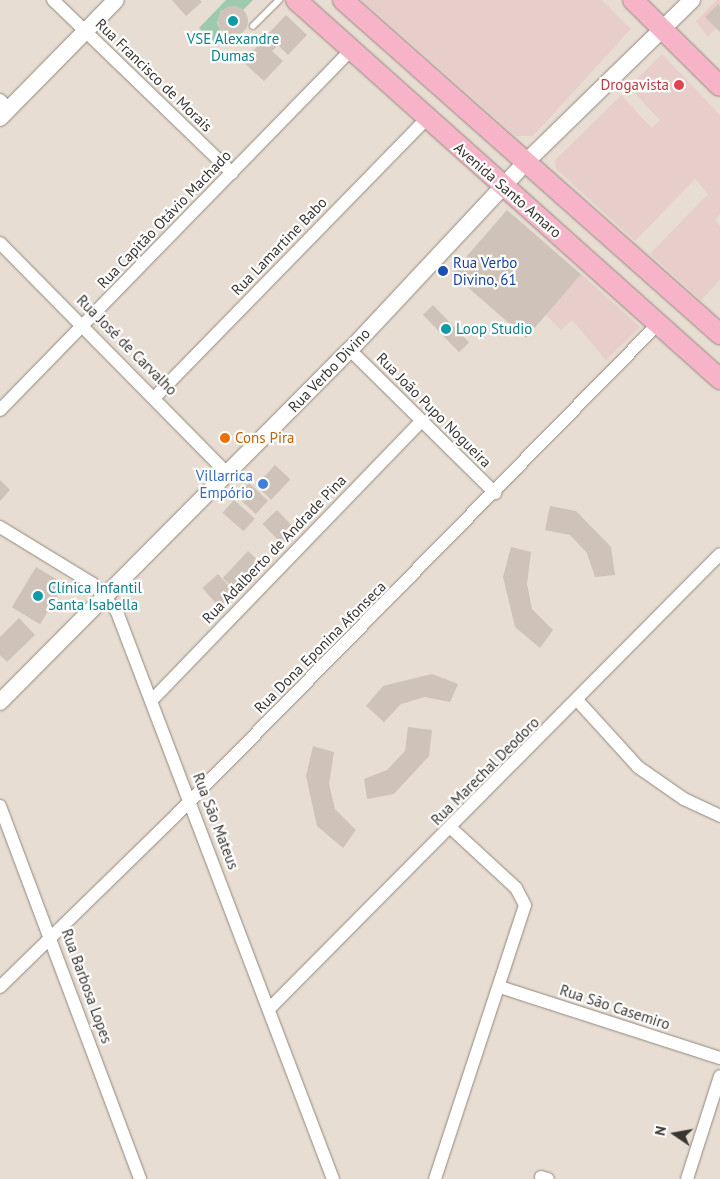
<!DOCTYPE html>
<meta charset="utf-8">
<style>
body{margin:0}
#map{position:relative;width:720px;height:1179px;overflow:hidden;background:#e7ddd2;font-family:"PT Sans",sans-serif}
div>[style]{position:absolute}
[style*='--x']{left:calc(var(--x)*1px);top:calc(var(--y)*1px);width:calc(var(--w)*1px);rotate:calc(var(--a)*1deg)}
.commercial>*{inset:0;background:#e8ceca}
.green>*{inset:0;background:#9ccaaf}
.building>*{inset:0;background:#cec2b9;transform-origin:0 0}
.round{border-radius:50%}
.roads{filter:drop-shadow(0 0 1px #92887e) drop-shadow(0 0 1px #92887e)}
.service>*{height:6px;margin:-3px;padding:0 3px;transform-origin:3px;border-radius:3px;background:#fff}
.minor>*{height:12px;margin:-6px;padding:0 6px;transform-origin:6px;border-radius:6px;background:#fff}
.tertiary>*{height:16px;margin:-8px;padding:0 8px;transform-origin:8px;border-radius:8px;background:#fff}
.primary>*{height:20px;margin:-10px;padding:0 10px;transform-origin:10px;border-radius:10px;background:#f7b3c8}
.dots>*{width:14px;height:14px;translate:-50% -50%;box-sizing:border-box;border:2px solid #fff;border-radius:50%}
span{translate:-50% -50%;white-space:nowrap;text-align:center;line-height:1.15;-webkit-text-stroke:4.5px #fff;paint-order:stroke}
.culture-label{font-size:15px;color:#0d838f}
.left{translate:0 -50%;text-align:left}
.street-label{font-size:15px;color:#393531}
.health-label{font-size:15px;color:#be3a42}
.right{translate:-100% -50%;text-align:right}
.transit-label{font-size:15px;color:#164399}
.food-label{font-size:15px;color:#c56008}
.shop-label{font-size:15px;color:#366cbe}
.north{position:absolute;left:650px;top:1109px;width:50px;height:50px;-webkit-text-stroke:4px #fff;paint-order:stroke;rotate:282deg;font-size:14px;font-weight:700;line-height:20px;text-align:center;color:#393531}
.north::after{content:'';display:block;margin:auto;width:18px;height:22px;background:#393531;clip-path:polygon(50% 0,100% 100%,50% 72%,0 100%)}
</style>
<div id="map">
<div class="commercial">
<div style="clip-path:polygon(362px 0,602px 0,631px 29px,533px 136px,516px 136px)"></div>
<div style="clip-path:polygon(717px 0,720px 0,720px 24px,708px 37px,696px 21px)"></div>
<div style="clip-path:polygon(662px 54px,720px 115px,720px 214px,715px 220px,720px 226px,720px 280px,701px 300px,650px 254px,708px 194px,695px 179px,635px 241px,556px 169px,555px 160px,621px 95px,652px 128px,660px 120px,629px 87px)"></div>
<div style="clip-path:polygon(581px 274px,640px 327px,606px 360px,572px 320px,561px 330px,545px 314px)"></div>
</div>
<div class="green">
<div style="clip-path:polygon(226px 0,253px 0,243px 10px,233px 6px,221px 11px,217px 23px,222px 33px,214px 42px,199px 28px)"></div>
</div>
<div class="building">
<div style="clip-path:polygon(172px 0,200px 0,202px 2px,186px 16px)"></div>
<div style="clip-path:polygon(718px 4px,720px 6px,720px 32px,705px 17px)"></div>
<div class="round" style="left:218px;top:6px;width:30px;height:30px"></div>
<div style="clip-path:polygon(286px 15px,307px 35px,288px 55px,278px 45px,272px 51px,283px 61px,264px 81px,243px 62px,262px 41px,268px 47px,274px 41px,267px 35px)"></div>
<div style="left:507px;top:210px;width:98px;height:84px;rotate:41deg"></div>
<div style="left:433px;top:305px;width:52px;height:14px;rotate:46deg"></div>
<div style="left:275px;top:465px;width:21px;height:28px;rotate:43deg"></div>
<div style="clip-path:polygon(0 480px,10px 490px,0 501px)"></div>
<div style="left:249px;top:483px;width:26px;height:18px;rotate:43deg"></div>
<div style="left:234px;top:500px;width:28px;height:17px;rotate:42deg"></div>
<div style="clip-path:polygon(550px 506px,576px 511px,611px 547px,615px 575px,595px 577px,587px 553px,570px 535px,545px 530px)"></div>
<div style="left:277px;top:510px;width:28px;height:20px;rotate:46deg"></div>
<div style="clip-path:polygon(511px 547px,531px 552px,527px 584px,532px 609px,553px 630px,540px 648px,515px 627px,503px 577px)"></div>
<div style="left:248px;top:551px;width:19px;height:37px;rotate:43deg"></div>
<div style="left:36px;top:567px;width:33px;height:47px;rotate:31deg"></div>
<div style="left:218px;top:574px;width:25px;height:21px;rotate:48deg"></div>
<div style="clip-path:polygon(19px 618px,35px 635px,7px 662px,0 655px,0 637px)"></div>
<div style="clip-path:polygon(432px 674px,458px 684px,450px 702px,425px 697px,401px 704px,384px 722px,366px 706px,383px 686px)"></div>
<div style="clip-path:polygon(408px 727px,432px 730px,429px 756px,394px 794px,367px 799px,364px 779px,387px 770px,405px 751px)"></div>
<div style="clip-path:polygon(313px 746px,334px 752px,329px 784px,335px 809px,356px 830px,343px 848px,317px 826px,306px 776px)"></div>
</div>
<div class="roads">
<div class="service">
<div style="--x:253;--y:26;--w:37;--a:-45"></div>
</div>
<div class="minor">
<div style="--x:53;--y:0;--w:249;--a:44"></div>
<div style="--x:0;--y:100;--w:13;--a:45"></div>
<div style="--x:0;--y:243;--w:323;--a:45.4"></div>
<div style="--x:350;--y:350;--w:204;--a:44.6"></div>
<div style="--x:156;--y:396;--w:387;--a:-45.7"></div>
<div style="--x:0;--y:410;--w:503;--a:-45.73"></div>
<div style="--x:0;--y:527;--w:109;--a:31.5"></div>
<div style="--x:93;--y:584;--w:37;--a:49"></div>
<div style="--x:117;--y:612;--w:607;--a:69.15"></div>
<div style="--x:152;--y:700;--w:386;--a:-46"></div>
<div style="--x:578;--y:701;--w:89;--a:47.7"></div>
<div style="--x:638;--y:767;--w:56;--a:34.8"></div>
<div style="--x:684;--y:799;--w:40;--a:25"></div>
<div style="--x:0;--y:806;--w:398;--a:69.4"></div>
<div style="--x:0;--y:987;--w:248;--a:-44.3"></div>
<div style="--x:177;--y:814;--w:687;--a:-45.53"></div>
<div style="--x:500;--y:987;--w:231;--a:17.9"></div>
<div style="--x:270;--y:1008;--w:639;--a:-45.25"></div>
<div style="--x:541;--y:1177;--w:7;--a:16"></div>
<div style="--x:435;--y:1179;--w:288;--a:-71.8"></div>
<div style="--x:525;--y:905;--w:19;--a:-118"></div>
<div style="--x:516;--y:888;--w:88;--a:-137.3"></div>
<div style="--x:687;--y:1179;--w:108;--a:-72.2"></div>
</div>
<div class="tertiary">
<div style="--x:0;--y:118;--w:165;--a:-45.5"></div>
<div style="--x:0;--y:702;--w:496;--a:-45.2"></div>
<div style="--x:350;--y:350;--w:258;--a:-46.9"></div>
<div style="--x:526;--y:162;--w:232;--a:-44.3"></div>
</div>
<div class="primary">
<div style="--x:296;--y:0;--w:569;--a:41.79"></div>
<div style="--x:343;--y:0;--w:504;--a:41.54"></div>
<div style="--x:633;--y:0;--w:122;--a:44.7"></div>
</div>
</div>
<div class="dots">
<div style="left:233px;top:21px;background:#0f9aa8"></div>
<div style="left:679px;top:85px;background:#e0444e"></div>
<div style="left:443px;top:271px;background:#1a4fb4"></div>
<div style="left:446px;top:329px;background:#0f9aa8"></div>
<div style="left:225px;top:438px;background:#e8710a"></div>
<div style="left:263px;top:484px;background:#3f7fe0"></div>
<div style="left:38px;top:596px;background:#0f9aa8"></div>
</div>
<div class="culture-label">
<span style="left:233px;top:47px">VSE Alexandre<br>Dumas</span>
<span class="left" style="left:456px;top:329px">Loop Studio</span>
<span class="left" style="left:48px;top:596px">Clínica Infantil<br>Santa Isabella</span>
</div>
<div class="street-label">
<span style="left:154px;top:75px;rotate:44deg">Rua Francisco de Morais</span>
<span style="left:508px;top:190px;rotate:41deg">Avenida Santo Amaro</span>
<span style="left:164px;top:219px;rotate:-46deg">Rua Capitão Otávio Machado</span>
<span style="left:279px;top:246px;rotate:-46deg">Rua Lamartine Babo</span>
<span style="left:127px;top:345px;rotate:45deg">Rua José de Carvalho</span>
<span style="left:329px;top:370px;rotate:-46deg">Rua Verbo Divino</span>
<span style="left:434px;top:410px;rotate:45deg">Rua João Pupo Nogueira</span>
<span style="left:274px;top:549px;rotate:-46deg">Rua Adalberto de Andrade Pina</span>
<span style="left:320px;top:647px;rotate:-45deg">Rua Dona Eponina Afonseca</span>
<span style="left:485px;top:771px;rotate:-45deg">Rua Marechal Deodoro</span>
<span style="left:216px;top:821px;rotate:69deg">Rua São Mateus</span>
<span style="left:87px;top:986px;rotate:70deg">Rua Barbosa Lopes</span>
<span style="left:615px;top:1007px;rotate:18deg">Rua São Casemiro</span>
</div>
<div class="health-label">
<span class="right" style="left:669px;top:85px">Drogavista</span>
</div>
<div class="transit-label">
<span class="left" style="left:453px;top:271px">Rua Verbo<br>Divino, 61</span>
</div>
<div class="food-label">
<span class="left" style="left:235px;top:438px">Cons Pira</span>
</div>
<div class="shop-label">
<span class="right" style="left:253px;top:484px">Villarrica<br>Empório</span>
</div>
<div class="north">N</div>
</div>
